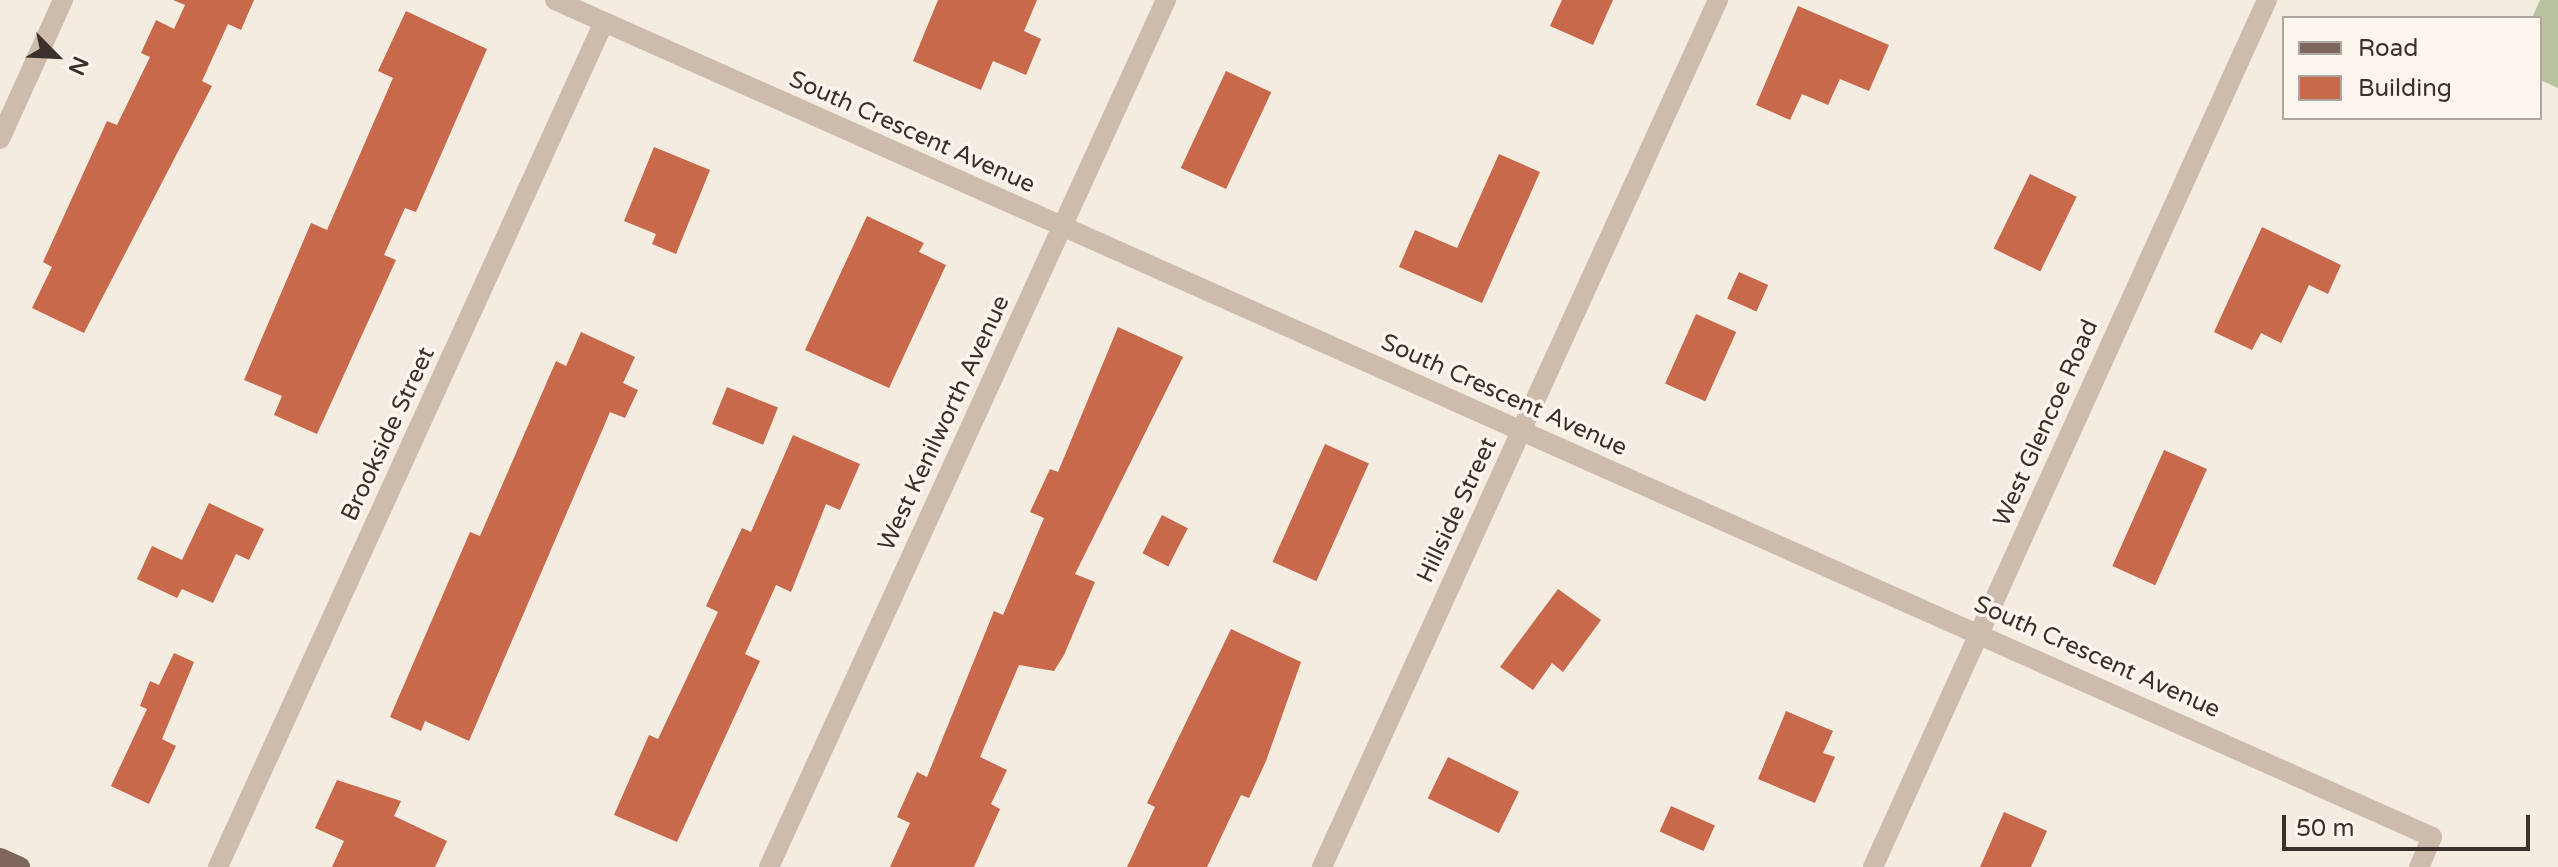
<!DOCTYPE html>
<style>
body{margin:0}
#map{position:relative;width:2558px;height:867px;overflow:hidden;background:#f4ebe1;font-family:"Varela Round",sans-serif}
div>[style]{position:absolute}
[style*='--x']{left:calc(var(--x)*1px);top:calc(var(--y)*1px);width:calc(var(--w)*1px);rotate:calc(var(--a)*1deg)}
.green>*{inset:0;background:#b8c4a0}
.building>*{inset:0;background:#c8694b;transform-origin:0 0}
.minor>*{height:20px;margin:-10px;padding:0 10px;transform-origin:10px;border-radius:10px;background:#cdbbac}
.major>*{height:20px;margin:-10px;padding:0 10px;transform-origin:10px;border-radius:10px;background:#7d675c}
span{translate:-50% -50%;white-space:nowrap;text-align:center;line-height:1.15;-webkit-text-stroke:7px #fbf5ee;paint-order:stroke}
.street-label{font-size:24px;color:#3b302b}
.legend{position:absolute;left:2282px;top:16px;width:260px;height:104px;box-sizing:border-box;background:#fbf5ee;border:2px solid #aea6a0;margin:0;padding:10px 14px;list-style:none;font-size:24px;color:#3b302b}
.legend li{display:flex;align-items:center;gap:16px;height:40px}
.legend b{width:40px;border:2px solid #aea6a0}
.north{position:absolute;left:16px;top:16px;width:80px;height:80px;-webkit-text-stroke:6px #fbf5ee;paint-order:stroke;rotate:114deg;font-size:22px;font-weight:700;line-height:32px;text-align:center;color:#3b302b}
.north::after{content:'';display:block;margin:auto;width:28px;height:36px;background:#3b302b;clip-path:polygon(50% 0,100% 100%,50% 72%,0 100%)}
.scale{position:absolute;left:2282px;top:815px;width:248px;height:36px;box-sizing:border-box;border:4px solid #3b302b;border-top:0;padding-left:10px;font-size:24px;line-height:28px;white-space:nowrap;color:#3b302b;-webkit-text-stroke:6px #fbf5ee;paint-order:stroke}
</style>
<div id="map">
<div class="green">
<div style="clip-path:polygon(2540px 0,2558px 0,2558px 88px,2540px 80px,2540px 18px,2532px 18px)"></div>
</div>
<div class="building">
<div style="clip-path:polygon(173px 0,254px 0,241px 30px,228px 24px,202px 81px,212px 86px,84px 333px,32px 308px,52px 267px,43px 262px,107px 121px,117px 125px,150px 57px,141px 53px,156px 20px,174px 29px,185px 5px)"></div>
<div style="clip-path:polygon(938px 0,1037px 0,1024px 31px,1041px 39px,1026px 75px,993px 61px,981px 90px,913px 61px)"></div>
<div style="clip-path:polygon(1562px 0,1613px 0,1593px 45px,1550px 26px)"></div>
<div style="clip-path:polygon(1798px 6px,1889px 45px,1869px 91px,1840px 79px,1828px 105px,1802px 94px,1790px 120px,1756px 105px)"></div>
<div style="clip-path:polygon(406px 11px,487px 49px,416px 212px,405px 208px,384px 255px,396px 260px,317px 434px,274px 415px,282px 396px,244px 380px,311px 223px,327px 230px,393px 78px,378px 71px)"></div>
<div style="left:1226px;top:71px;width:50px;height:107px;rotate:25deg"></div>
<div style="clip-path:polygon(654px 147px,710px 170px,676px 254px,652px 244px,656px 234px,624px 221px)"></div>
<div style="clip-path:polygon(1499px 154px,1540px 172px,1482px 303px,1399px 267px,1415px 230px,1457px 248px)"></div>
<div style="left:2030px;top:174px;width:52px;height:83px;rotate:26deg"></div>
<div style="clip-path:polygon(867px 216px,924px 243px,919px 252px,946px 265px,889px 388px,805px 350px)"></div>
<div style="clip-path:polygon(2262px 227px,2341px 265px,2328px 294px,2309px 285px,2281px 343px,2261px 333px,2252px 350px,2214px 332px)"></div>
<div style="left:1739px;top:272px;width:32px;height:29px;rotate:24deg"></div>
<div style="left:1696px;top:314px;width:44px;height:76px;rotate:24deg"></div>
<div style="clip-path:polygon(1118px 327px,1183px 357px,1075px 574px,1095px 582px,1064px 655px,1054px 671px,1019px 665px,980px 757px,1007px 770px,991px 804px,1000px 809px,974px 867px,890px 867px,910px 823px,897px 817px,917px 772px,927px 777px,994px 611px,1003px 615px,1044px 518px,1030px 512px,1050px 469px,1058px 472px)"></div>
<div style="clip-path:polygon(581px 332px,635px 357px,623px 383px,638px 390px,625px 418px,610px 412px,469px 741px,425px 721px,421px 731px,390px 717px,470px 532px,480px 536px,556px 361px,566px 366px)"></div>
<div style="left:727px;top:387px;width:55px;height:40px;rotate:22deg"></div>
<div style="clip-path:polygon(793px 435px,860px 464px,840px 510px,826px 504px,791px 592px,776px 585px,745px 654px,760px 661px,677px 842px,614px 815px,649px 735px,658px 739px,718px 612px,706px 606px,742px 528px,751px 532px)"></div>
<div style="left:1325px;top:444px;width:48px;height:129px;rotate:24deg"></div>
<div style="left:2164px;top:450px;width:47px;height:127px;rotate:24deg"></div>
<div style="clip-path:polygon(209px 503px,264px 529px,249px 560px,236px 554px,213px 603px,182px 589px,177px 598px,137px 579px,152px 546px,182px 560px)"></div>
<div style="left:1162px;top:515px;width:29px;height:43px;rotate:27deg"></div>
<div style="clip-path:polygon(1558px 589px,1601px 620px,1563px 672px,1552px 663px,1533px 690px,1500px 667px)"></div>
<div style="clip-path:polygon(1231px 629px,1301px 662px,1266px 761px,1249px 798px,1241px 795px,1207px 867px,1127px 867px,1155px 807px,1147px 803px)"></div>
<div style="clip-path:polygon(174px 653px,194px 662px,162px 739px,176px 746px,149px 804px,111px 786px,147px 709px,140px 706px,150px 681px,159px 685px)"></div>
<div style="clip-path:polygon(1786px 711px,1833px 731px,1823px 753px,1835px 757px,1815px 803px,1758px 779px)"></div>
<div style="left:1448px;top:757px;width:79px;height:46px;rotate:26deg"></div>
<div style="clip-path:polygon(337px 780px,401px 801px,394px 816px,447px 841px,435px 867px,332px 867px,344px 841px,315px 828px)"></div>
<div style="left:1671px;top:806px;width:48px;height:28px;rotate:24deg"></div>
<div style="clip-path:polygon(2004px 812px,2047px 831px,2031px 867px,1980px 867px)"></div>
</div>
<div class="minor">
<div style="--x:555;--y:0;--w:2055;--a:24.03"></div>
<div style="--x:2432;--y:837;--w:33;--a:113"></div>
<div style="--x:0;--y:139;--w:153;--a:-65.6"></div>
<div style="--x:218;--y:867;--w:929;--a:-65.45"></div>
<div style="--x:769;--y:867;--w:954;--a:-65.4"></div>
<div style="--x:1322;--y:867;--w:953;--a:-65.45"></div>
<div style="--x:1873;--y:867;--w:952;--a:-65.56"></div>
</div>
<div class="major">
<div style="--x:0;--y:858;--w:22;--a:24"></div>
</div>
<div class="street-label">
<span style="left:912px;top:132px;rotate:24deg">South Crescent Avenue</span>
<span style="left:1504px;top:395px;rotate:24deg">South Crescent Avenue</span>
<span style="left:944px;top:423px;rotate:-65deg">West Kenilworth Avenue</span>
<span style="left:2046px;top:423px;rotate:-66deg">West Glencoe Road</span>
<span style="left:388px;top:434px;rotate:-65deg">Brookside Street</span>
<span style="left:1457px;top:510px;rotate:-65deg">Hillside Street</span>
<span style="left:2097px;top:657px;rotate:24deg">South Crescent Avenue</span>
</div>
<ul class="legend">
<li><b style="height:10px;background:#7d675c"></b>Road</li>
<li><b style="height:22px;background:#c8694b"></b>Building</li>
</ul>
<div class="north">N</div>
<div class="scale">50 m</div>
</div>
